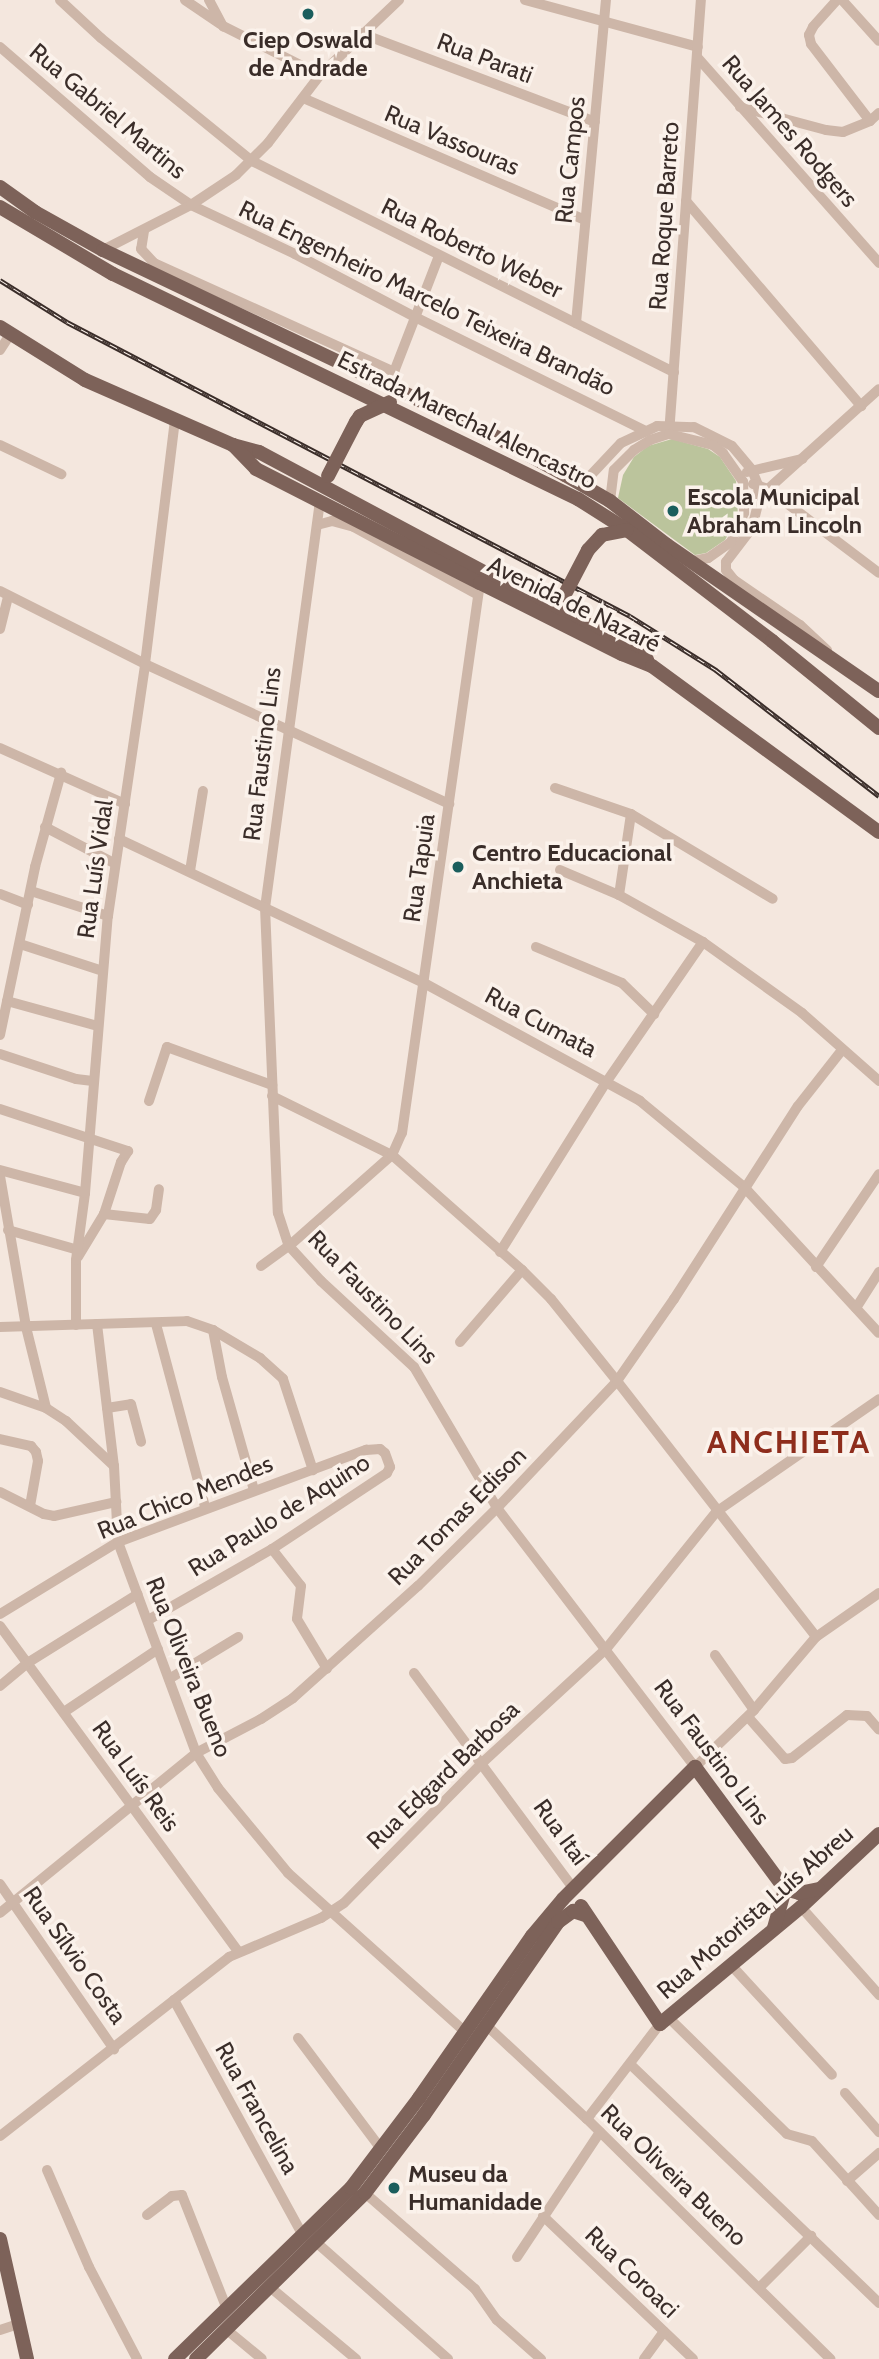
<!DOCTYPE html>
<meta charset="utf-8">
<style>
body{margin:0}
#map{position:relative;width:879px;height:2359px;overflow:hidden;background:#f4e7de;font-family:Cabin,sans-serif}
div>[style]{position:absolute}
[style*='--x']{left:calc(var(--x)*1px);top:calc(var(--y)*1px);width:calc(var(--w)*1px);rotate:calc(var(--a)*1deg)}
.green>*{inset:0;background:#bbc49c}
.minor>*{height:10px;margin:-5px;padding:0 5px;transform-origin:5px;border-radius:5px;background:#cdb6a8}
.major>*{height:14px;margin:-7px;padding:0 7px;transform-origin:7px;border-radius:7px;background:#7d6259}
.rail>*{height:5px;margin-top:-2.5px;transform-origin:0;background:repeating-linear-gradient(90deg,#fbf2eb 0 8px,#3a2d29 0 16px);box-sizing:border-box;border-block:2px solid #3a2d29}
.major-bridge>*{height:14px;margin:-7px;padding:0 7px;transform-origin:7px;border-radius:7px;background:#7d6259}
.dots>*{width:19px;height:19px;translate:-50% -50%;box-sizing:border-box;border:4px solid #fbf2eb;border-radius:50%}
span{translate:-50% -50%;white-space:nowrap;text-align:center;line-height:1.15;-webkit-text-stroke:7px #fbf2eb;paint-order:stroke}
.poi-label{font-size:24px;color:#3a2d29;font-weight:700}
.left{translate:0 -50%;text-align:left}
.street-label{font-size:24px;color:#3a2d29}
.district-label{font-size:32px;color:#8e2d1c;font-weight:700;letter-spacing:2px}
</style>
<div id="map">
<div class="green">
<div style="clip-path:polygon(672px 439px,708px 449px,720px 457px,736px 481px,738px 517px,725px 540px,706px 553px,695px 555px,618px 498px,623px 475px,634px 457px,648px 446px)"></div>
</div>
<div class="minor">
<div style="--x:60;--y:0;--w:56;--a:42.8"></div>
<div style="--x:101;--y:38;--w:195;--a:39.2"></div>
<div style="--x:252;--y:161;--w:472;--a:26.6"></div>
<div style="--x:185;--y:0;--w:42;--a:34.4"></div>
<div style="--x:209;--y:0;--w:30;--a:62"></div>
<div style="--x:223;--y:26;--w:109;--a:26.8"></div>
<div style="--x:525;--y:0;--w:179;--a:15.2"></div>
<div style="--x:837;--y:0;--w:36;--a:132"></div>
<div style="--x:813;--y:27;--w:9;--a:117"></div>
<div style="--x:809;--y:35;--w:9;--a:77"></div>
<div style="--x:811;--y:44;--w:97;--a:52.5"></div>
<div style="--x:842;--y:0;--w:55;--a:47.9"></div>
<div style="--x:360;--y:33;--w:251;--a:20.7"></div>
<div style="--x:0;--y:47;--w:198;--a:40.9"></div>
<div style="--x:150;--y:177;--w:50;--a:34.3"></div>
<div style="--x:191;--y:205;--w:115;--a:25.2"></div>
<div style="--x:295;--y:254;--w:136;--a:27.7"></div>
<div style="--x:415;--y:317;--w:255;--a:26.3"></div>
<div style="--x:697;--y:57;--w:275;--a:48.5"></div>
<div style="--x:303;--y:98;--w:307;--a:23.4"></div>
<div style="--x:740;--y:107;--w:89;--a:15"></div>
<div style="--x:826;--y:130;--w:17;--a:7"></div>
<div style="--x:843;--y:132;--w:29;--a:-22"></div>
<div style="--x:870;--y:121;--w:12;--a:-42"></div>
<div style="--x:686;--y:201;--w:270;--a:49.5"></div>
<div style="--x:144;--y:231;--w:18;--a:99"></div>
<div style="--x:141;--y:249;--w:19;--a:47"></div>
<div style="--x:154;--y:263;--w:264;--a:24.4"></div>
<div style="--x:103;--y:250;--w:99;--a:-27.1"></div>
<div style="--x:191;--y:205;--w:54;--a:-33.7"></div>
<div style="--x:236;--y:175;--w:45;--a:-45"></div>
<div style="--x:268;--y:143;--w:86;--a:-52.6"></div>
<div style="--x:320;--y:75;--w:109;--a:-43.5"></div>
<div style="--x:576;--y:323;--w:324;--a:-84.7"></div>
<div style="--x:0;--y:350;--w:17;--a:-57"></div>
<div style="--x:392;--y:377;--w:130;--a:-68.8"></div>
<div style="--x:669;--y:434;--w:435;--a:-85.8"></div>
<div style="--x:0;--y:445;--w:68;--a:25.4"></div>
<div style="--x:747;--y:472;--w:57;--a:-13.3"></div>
<div style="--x:590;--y:476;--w:45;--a:-46.8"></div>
<div style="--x:621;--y:443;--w:40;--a:-25"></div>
<div style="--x:657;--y:426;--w:37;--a:2"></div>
<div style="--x:694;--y:427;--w:42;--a:26.6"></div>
<div style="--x:732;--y:446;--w:31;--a:50"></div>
<div style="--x:752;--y:470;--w:16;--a:68"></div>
<div style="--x:758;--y:485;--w:15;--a:86"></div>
<div style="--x:759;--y:500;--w:29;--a:104"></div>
<div style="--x:752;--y:528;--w:43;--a:127.4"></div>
<div style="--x:726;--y:562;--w:8;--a:90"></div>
<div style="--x:726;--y:570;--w:13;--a:51"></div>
<div style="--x:734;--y:580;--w:80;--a:34.3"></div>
<div style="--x:800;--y:625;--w:37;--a:43"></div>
<div style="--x:753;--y:484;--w:16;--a:18"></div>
<div style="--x:768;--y:489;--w:139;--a:37.1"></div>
<div style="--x:768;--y:489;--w:149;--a:-42"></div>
<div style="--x:320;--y:501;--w:410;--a:97.7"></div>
<div style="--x:265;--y:907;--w:306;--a:87.6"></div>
<div style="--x:278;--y:1213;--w:35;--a:72"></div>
<div style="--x:289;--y:1246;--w:47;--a:47.6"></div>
<div style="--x:321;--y:1281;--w:127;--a:42.8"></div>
<div style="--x:414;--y:1367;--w:164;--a:59.5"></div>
<div style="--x:497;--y:1508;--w:326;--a:52.6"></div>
<div style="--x:695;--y:1767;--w:82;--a:-44"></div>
<div style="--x:754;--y:1710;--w:96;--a:-49.7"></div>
<div style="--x:816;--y:1637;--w:77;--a:-34.9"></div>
<div style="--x:610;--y:501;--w:31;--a:-83"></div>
<div style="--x:614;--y:470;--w:28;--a:-45"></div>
<div style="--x:634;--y:450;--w:19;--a:-32"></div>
<div style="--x:650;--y:440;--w:20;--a:-18"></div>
<div style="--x:669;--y:434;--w:45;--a:14"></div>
<div style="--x:713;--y:445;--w:13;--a:39"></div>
<div style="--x:723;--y:453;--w:35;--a:55"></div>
<div style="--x:743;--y:482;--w:31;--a:88"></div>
<div style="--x:744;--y:513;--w:32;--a:114"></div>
<div style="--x:731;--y:542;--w:28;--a:145"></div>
<div style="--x:708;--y:558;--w:15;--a:169"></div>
<div style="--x:317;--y:525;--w:16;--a:-15"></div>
<div style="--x:332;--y:521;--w:23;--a:15"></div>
<div style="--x:354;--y:527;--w:141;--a:28.7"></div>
<div style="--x:0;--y:591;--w:162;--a:26.7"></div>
<div style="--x:145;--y:664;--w:335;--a:24.7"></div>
<div style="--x:0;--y:629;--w:34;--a:-76"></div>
<div style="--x:0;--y:748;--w:137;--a:24.1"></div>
<div style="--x:555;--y:788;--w:80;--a:18.9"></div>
<div style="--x:631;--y:814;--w:82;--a:98.4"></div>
<div style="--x:631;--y:814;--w:165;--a:30.9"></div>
<div style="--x:45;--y:827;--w:78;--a:27.6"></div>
<div style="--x:119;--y:839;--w:337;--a:25.3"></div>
<div style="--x:424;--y:983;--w:246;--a:28.6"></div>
<div style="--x:640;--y:1101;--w:136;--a:39.6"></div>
<div style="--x:745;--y:1188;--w:197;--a:47.3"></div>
<div style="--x:560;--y:870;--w:64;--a:23"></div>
<div style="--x:619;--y:895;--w:96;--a:29.2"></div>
<div style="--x:703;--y:942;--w:122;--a:35.6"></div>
<div style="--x:802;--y:1013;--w:103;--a:41.4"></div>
<div style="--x:190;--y:871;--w:81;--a:-80.8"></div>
<div style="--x:31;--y:891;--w:81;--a:18"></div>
<div style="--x:0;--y:894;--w:30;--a:21"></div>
<div style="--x:20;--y:944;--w:87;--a:18"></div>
<div style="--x:536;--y:947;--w:93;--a:22.7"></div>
<div style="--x:622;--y:983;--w:45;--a:44.1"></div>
<div style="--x:7;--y:1001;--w:94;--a:15.4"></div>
<div style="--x:0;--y:1035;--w:172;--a:-78.2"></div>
<div style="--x:35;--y:867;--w:98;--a:-74.5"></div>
<div style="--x:0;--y:1054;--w:80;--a:18.2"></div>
<div style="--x:76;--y:1079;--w:17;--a:7"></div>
<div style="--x:272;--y:1096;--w:134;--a:26.2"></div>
<div style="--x:392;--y:1155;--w:174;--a:41.5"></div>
<div style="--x:522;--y:1270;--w:41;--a:45"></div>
<div style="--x:551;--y:1299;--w:105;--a:51.2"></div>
<div style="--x:617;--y:1381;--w:324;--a:52.1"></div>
<div style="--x:149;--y:1101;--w:57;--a:-71.6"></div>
<div style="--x:167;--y:1047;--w:112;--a:19.9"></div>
<div style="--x:0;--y:1109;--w:135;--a:18.2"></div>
<div style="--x:128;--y:1151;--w:13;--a:122"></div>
<div style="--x:121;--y:1162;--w:55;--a:108.1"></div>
<div style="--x:104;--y:1214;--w:50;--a:121.2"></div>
<div style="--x:0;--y:1170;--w:88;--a:15.1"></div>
<div style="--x:0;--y:1176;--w:153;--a:80.2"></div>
<div style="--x:26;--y:1327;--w:83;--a:76.1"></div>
<div style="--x:104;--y:1214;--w:46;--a:6.2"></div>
<div style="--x:150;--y:1219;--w:11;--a:-56"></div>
<div style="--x:156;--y:1210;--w:21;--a:-82"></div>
<div style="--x:8;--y:1230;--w:73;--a:15.9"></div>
<div style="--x:500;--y:1252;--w:202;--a:-58"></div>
<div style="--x:607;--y:1081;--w:169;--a:-55.4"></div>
<div style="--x:261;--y:1266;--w:34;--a:-36"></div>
<div style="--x:289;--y:1246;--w:137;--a:-41.5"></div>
<div style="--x:392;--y:1155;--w:24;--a:-66"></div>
<div style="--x:402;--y:1133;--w:556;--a:-81.93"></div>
<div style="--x:816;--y:1267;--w:112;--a:-55.9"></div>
<div style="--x:856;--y:1308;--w:43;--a:-57.4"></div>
<div style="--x:97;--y:1324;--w:143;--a:83.2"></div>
<div style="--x:114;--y:1466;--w:76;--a:87"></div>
<div style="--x:118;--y:1542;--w:225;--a:69.7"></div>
<div style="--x:196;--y:1753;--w:41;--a:57.8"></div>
<div style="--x:218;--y:1788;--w:110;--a:50.5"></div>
<div style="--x:288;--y:1873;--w:237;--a:41.9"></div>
<div style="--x:156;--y:1324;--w:189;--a:75"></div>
<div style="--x:76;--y:1325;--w:65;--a:-90"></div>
<div style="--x:76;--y:1260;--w:68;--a:-82.3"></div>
<div style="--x:85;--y:1193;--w:278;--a:-85.3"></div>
<div style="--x:108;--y:916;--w:255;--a:-81.6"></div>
<div style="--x:145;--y:664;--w:245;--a:-83"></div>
<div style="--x:0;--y:1327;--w:187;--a:-1.8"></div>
<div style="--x:187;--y:1321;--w:28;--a:19"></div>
<div style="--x:213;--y:1330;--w:55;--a:30.8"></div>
<div style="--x:260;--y:1358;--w:31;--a:42"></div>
<div style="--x:283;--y:1379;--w:96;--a:71.8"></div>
<div style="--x:213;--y:1330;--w:48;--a:79.2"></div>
<div style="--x:222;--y:1377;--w:117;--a:74.2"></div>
<div style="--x:460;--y:1342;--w:95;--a:-49.3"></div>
<div style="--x:0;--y:1392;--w:49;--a:19.2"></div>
<div style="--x:46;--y:1408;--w:24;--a:33"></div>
<div style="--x:66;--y:1421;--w:66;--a:43.2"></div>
<div style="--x:107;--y:1408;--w:24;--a:-9"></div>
<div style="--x:131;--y:1404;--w:39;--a:75"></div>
<div style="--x:0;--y:1439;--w:32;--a:13"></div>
<div style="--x:31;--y:1446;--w:8;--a:50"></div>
<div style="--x:36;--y:1452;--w:9;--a:77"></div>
<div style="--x:38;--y:1461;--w:46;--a:100.1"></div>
<div style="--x:0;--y:1492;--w:49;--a:26.6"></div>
<div style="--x:44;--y:1514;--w:10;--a:11"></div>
<div style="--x:54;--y:1516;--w:64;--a:-12.7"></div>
<div style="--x:272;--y:1549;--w:47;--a:51.9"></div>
<div style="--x:301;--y:1586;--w:33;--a:97"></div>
<div style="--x:297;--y:1619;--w:58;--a:59"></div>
<div style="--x:0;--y:1614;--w:138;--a:-31.4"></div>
<div style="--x:118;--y:1542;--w:265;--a:-20.4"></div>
<div style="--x:366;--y:1450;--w:14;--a:-4"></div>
<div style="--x:380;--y:1449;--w:6;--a:39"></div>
<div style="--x:385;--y:1453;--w:15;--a:70"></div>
<div style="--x:390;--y:1467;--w:7;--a:117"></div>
<div style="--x:387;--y:1473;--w:138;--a:146.5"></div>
<div style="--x:272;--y:1549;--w:143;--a:150.2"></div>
<div style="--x:0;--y:1626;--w:403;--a:53.8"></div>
<div style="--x:715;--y:1655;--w:67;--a:54.7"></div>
<div style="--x:414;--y:1673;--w:269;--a:53.5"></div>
<div style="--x:169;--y:1679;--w:81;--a:-31.3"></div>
<div style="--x:0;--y:1686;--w:38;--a:-40"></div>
<div style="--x:29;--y:1662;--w:128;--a:-32"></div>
<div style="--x:64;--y:1712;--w:113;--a:-33.8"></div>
<div style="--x:748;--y:1717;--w:56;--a:48.6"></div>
<div style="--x:785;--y:1759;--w:7;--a:-8"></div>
<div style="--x:792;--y:1758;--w:70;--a:-38"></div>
<div style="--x:847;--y:1715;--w:20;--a:3"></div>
<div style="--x:867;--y:1716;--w:18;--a:49"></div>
<div style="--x:0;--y:1884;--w:201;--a:55.4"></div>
<div style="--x:801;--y:1907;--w:118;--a:48.4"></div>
<div style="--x:0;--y:1913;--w:253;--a:-39.2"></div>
<div style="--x:196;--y:1753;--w:73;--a:-27.6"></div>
<div style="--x:261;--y:1719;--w:38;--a:-33"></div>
<div style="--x:293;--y:1698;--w:168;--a:-41.9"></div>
<div style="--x:418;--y:1586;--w:111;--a:-44.6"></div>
<div style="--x:497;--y:1508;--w:175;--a:-46.6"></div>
<div style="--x:617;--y:1381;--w:100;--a:-55.2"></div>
<div style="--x:674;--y:1299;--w:229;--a:-57.3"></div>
<div style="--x:798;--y:1106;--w:71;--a:-51.8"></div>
<div style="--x:731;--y:1965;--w:149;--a:47.4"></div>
<div style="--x:174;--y:2000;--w:270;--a:61.3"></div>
<div style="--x:669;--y:2018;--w:165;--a:44.5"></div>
<div style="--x:787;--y:2134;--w:26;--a:16"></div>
<div style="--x:812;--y:2141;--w:100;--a:47.8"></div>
<div style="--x:485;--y:2024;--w:139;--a:43"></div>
<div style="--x:587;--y:2119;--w:342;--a:44.6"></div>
<div style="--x:298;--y:2038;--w:139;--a:53.2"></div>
<div style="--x:631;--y:2065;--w:344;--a:43.8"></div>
<div style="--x:845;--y:2093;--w:52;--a:48.9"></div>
<div style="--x:587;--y:2119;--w:120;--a:-52.5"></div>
<div style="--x:0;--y:2136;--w:291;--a:-38"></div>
<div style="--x:229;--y:1957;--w:100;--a:-23"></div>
<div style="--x:321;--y:1918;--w:27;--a:-33"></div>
<div style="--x:344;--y:1903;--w:197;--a:-45.4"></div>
<div style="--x:482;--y:1763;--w:168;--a:-42.6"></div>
<div style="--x:606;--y:1649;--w:176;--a:-51.2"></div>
<div style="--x:716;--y:1512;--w:198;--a:-34.7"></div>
<div style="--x:47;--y:2170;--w:106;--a:66.6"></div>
<div style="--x:89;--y:2267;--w:104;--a:62.4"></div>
<div style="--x:847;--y:2181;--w:43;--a:-41.2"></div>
<div style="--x:365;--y:2193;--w:146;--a:41.1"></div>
<div style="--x:475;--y:2289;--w:38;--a:55"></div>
<div style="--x:497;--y:2320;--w:59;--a:41.6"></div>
<div style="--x:147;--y:2215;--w:31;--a:-37"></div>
<div style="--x:172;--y:2196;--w:10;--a:-6"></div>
<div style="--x:182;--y:2195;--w:123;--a:68.5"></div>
<div style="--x:543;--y:2216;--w:207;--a:43.6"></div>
<div style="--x:317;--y:2243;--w:175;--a:41.5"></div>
<div style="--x:517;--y:2257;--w:150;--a:-56.4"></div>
<div style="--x:271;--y:2288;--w:111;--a:39.9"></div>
<div style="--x:759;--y:2288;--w:74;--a:-45"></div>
<div style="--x:0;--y:2330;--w:20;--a:-18"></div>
<div style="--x:227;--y:2330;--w:45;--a:39.6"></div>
<div style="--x:644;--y:2359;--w:34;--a:-54"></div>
</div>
<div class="major">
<div style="--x:0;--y:187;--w:43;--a:35.5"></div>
<div style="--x:35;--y:212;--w:78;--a:29.2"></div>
<div style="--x:103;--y:250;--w:429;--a:25.4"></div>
<div style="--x:491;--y:434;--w:85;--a:29"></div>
<div style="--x:565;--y:475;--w:52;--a:30"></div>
<div style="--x:610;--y:501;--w:72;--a:37.7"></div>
<div style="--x:667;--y:545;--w:257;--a:34.6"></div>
<div style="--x:0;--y:207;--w:131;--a:30.7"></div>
<div style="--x:113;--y:274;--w:517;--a:25.82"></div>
<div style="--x:578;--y:499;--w:58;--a:32.3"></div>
<div style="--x:627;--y:530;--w:183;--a:37.4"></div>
<div style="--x:772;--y:641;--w:138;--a:39.1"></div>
<div style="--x:0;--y:327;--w:100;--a:31.9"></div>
<div style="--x:85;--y:380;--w:162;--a:23.7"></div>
<div style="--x:233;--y:445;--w:27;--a:15"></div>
<div style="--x:259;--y:452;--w:306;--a:28.1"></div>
<div style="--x:529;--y:596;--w:97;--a:25.8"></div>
<div style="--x:616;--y:638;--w:38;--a:35"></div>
<div style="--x:356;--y:422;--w:7;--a:-56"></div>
<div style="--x:360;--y:416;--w:33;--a:-25"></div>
<div style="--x:233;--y:445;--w:33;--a:46"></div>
<div style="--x:256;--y:469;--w:251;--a:27"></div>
<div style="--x:480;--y:583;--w:159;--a:26.6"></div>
<div style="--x:622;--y:654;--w:32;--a:22"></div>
<div style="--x:652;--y:666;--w:281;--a:36.2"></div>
<div style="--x:588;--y:550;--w:21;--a:-47"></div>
<div style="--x:602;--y:535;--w:25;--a:-11"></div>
<div style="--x:581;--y:1906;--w:142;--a:56.2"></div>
<div style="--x:660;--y:2024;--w:183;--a:-39.7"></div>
<div style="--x:801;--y:1907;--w:107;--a:-43.1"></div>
<div style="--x:774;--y:1928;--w:41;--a:-74.2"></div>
<div style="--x:0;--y:2239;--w:123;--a:77.3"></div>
<div style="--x:175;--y:2359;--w:245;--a:-44.2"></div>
<div style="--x:351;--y:2188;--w:113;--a:-52.9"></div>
<div style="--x:419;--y:2098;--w:198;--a:-55.1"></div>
<div style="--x:532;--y:1936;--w:48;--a:-50"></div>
<div style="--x:563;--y:1899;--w:187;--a:-45"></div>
<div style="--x:695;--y:1767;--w:152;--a:53.6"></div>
<div style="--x:785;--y:1889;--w:15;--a:16"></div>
<div style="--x:799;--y:1893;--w:20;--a:-11"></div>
<div style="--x:196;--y:2359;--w:237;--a:-44.5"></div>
<div style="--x:365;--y:2193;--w:98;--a:-52.9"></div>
<div style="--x:424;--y:2115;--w:235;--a:-55.2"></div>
<div style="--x:558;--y:1922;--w:19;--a:-36"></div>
<div style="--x:573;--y:1911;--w:13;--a:18"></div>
</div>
<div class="rail">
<div style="--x:0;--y:280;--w:79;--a:32.1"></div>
<div style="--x:67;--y:322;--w:635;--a:27.57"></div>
<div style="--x:630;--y:616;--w:102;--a:32.1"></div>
<div style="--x:716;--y:670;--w:206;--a:37.7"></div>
</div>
<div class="major-bridge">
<div style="--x:328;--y:476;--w:61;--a:-62.6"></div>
<div style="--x:564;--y:596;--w:52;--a:-62.4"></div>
</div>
<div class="dots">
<div style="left:308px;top:14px;background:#1b5e5d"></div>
<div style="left:673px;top:511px;background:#1b5e5d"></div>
<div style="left:458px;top:867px;background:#1b5e5d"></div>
<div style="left:394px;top:2188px;background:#1b5e5d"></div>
</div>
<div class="poi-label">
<span style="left:308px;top:54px">Ciep Oswald<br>de Andrade</span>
<span class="left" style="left:687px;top:511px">Escola Municipal<br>Abraham Lincoln</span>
<span class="left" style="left:472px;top:867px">Centro Educacional<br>Anchieta</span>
<span class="left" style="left:408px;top:2188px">Museu da<br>Humanidade</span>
</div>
<div class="street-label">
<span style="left:485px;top:58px;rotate:21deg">Rua Parati</span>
<span style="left:108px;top:111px;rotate:40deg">Rua Gabriel Martins</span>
<span style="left:790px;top:131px;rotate:49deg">Rua James Rodgers</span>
<span style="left:452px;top:140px;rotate:23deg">Rua Vassouras</span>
<span style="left:570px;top:160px;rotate:-84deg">Rua Campos</span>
<span style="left:664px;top:216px;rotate:-86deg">Rua Roque Barreto</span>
<span style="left:472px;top:248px;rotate:26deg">Rua Roberto Weber</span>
<span style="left:427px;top:298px;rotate:26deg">Rua Engenheiro Marcelo Teixeira Brandão</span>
<span style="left:467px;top:420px;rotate:26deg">Estrada Marechal Alencastro</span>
<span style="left:574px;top:604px;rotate:26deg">Avenida de Nazaré</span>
<span style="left:262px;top:754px;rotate:-83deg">Rua Faustino Lins</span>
<span style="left:419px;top:868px;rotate:-82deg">Rua Tapuia</span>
<span style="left:95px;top:869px;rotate:-82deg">Rua Luís Vidal</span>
<span style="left:541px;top:1022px;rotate:28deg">Rua Cumata</span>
<span style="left:373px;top:1297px;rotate:46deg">Rua Faustino Lins</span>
<span style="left:185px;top:1497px;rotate:-22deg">Rua Chico Mendes</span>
<span style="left:279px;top:1515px;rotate:-32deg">Rua Paulo de Aquino</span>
<span style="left:457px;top:1516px;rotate:-45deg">Rua Tomas Edison</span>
<span style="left:189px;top:1667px;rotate:68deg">Rua Oliveira Bueno</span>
<span style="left:712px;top:1752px;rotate:53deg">Rua Faustino Lins</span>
<span style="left:443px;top:1775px;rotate:-44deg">Rua Edgard Barbosa</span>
<span style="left:136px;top:1776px;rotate:54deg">Rua Luís Reis</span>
<span style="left:561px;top:1832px;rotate:54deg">Rua Itaí</span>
<span style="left:755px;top:1912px;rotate:-41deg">Rua Motorista Luís Abreu</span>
<span style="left:75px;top:1955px;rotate:55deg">Rua Sílvio Costa</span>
<span style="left:257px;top:2108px;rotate:61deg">Rua Francelina</span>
<span style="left:674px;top:2175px;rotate:44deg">Rua Oliveira Bueno</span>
<span style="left:632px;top:2272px;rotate:44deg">Rua Coroaci</span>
</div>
<div class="district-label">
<span style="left:789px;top:1442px">ANCHIETA</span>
</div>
</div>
